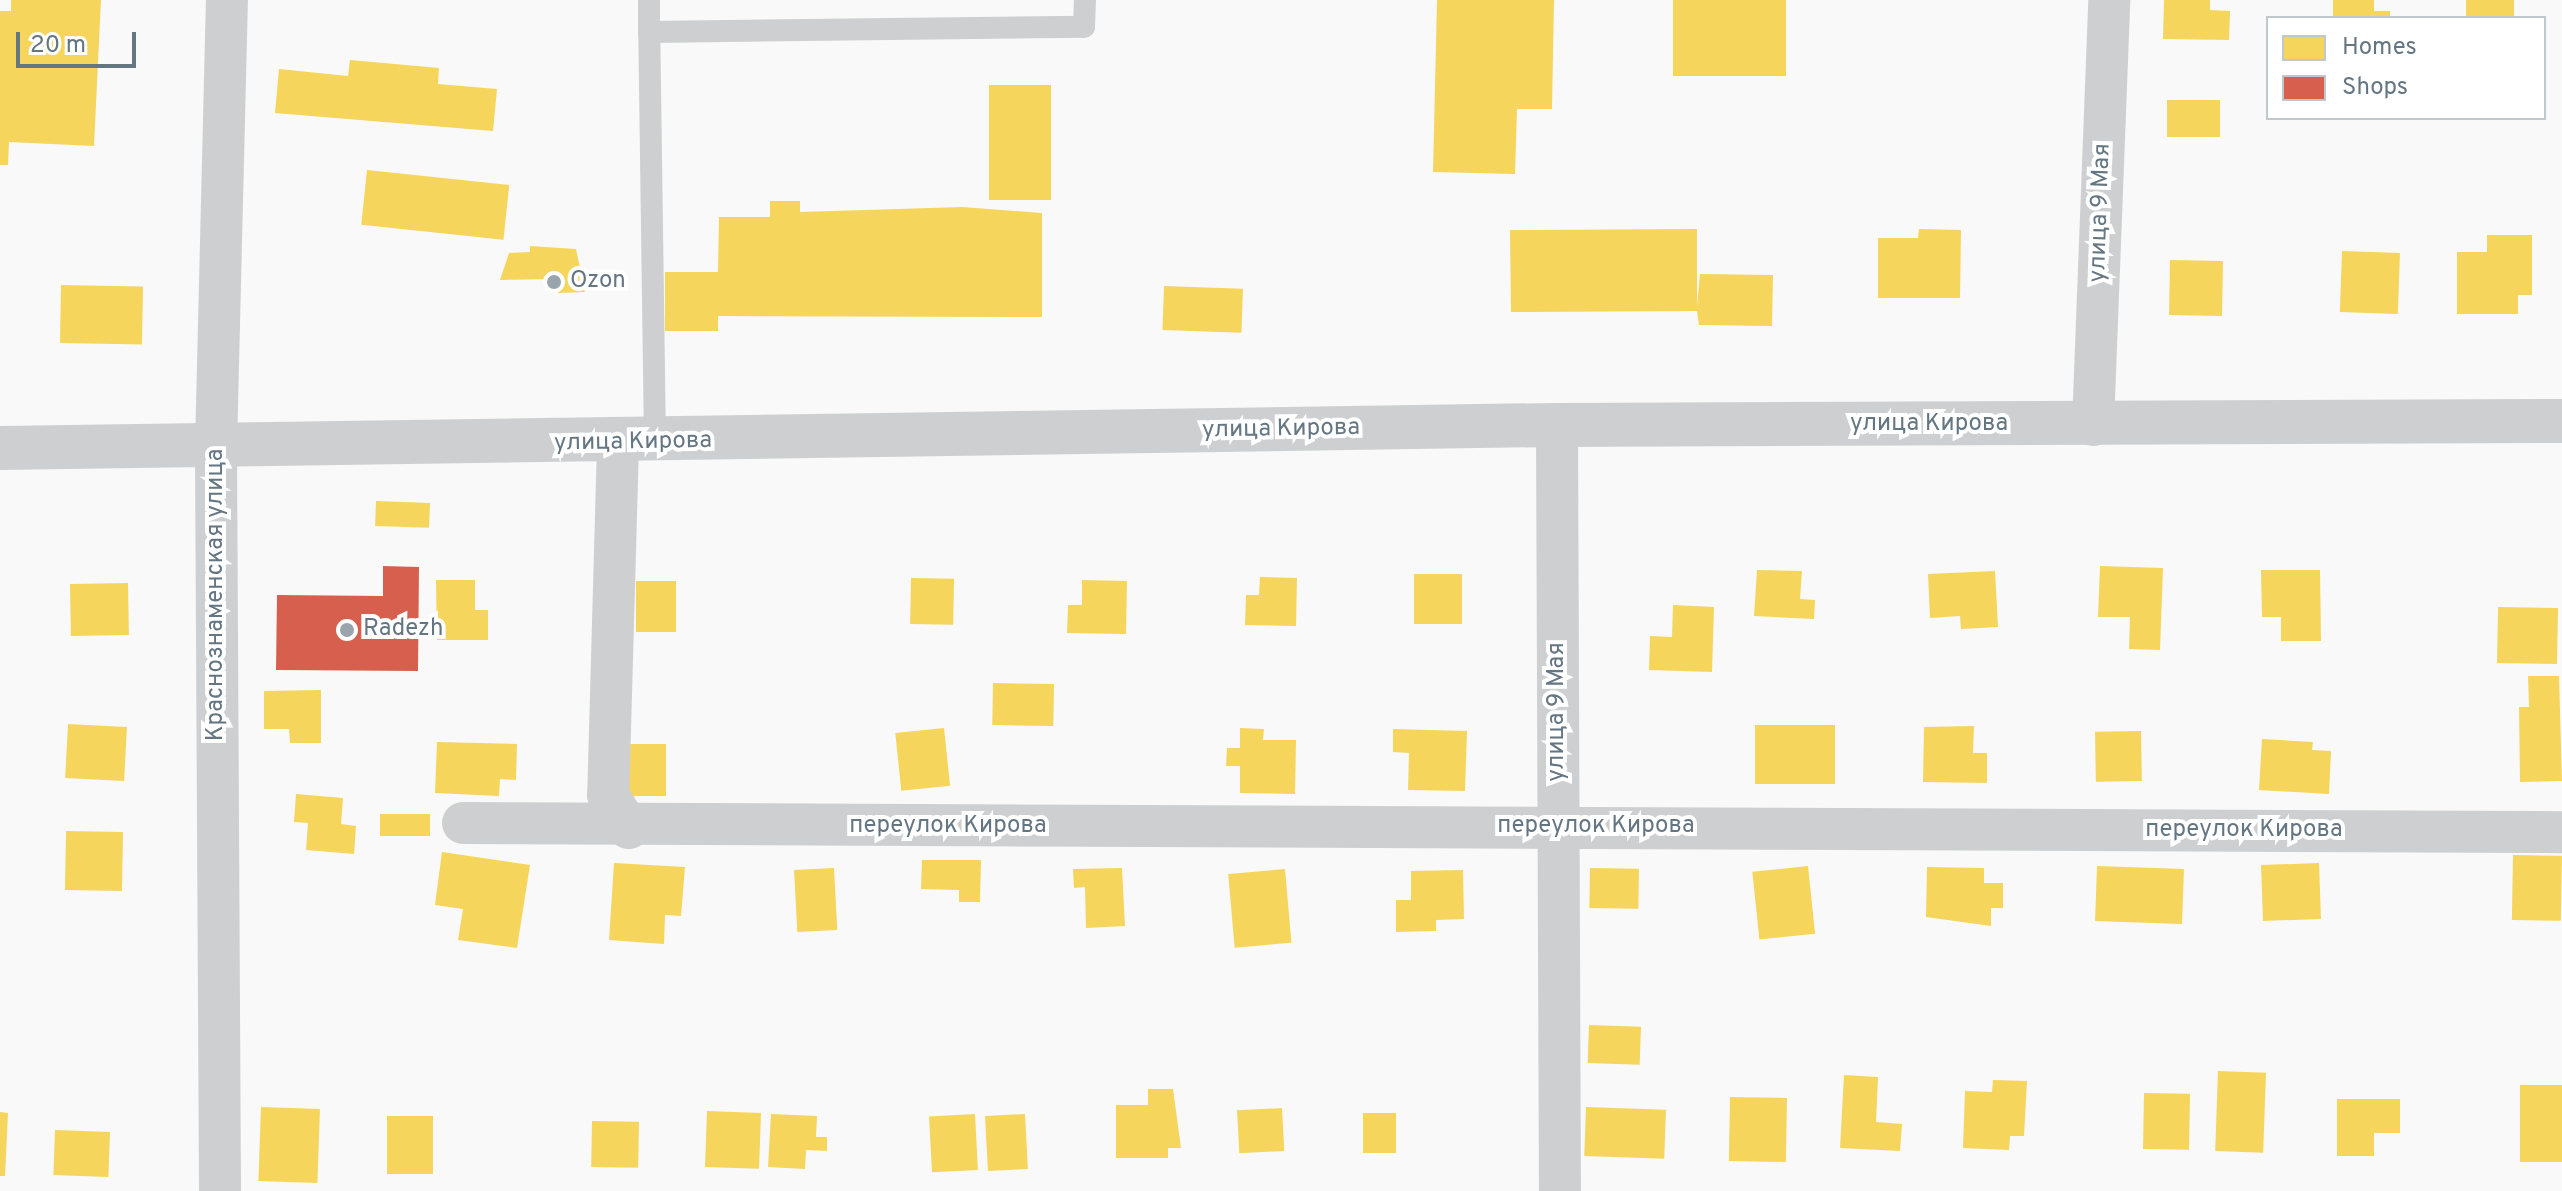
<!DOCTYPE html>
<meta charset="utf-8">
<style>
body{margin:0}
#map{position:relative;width:2562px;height:1191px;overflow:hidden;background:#f9f9f9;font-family:Overpass,sans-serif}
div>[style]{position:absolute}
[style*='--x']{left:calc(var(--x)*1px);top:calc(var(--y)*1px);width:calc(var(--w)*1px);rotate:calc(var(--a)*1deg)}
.homes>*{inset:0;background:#f6d55c;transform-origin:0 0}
.shops>*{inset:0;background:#d6604d}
.service>*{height:22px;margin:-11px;padding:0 11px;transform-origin:11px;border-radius:11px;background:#cecfd0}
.minor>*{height:42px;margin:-21px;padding:0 21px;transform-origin:21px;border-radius:21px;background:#cecfd0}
.tertiary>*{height:44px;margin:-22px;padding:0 22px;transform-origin:22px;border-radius:22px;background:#cecfd0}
.dots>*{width:22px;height:22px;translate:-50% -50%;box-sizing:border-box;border:4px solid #fff;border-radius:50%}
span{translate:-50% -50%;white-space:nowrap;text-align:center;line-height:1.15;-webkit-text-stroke:8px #fff;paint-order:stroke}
.street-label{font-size:24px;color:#657683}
.poi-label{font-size:24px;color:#657683}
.left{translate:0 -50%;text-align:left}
.legend{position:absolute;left:2266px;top:16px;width:280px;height:104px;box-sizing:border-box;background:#fff;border:2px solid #c1c8cd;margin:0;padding:10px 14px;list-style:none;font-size:24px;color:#657683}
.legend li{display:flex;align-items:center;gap:16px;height:40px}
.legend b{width:40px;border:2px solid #c1c8cd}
.scale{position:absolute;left:16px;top:32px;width:120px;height:36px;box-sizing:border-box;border:4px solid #657683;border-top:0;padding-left:10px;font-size:24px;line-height:28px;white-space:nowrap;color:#657683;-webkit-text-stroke:6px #fff;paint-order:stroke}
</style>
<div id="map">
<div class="homes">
<div style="clip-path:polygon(11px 0,101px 0,94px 146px,9px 142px,8px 165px,0 165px,0 11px,11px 11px)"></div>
<div style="clip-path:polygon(1437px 0,1554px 0,1552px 109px,1517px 109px,1515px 174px,1433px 172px)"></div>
<div style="left:1673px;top:0;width:113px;height:76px"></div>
<div style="clip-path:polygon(2164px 0,2210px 0,2210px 10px,2230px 11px,2229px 40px,2163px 39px)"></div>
<div style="clip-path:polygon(2333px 0,2374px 0,2374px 11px,2390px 11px,2390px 18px,2333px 18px)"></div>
<div style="left:2466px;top:0;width:48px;height:18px"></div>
<div style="clip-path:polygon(350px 60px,439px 68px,438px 84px,497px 89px,493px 131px,275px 113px,279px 69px,348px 76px)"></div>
<div style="left:1051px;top:85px;width:115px;height:62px;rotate:90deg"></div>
<div style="left:2167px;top:100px;width:53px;height:37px"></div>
<div style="left:367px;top:170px;width:143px;height:55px;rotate:6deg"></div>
<div style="clip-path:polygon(770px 201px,800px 201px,800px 212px,962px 207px,1042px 213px,1042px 317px,718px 316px,718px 331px,665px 331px,665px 272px,718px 272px,719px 217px,770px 217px)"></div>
<div style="clip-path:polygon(1697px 229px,1697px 306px,1700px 274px,1773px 275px,1772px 326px,1699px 325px,1697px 311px,1511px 312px,1510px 230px)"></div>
<div style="clip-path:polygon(1919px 229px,1961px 230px,1960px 298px,1878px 298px,1878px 238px,1918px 238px)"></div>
<div style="clip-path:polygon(2487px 235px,2532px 235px,2532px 295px,2518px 295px,2518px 314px,2457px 314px,2457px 252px,2487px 252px)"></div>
<div style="clip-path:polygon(530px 246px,576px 249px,585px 292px,558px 293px,558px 279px,500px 280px,509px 253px,530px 252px)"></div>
<div style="left:2342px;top:251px;width:58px;height:61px;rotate:2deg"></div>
<div style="left:2170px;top:260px;width:53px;height:55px;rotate:1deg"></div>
<div style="left:61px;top:285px;width:82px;height:58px;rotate:1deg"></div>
<div style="left:1164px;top:286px;width:79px;height:44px;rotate:2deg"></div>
<div style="left:376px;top:501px;width:54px;height:25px;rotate:2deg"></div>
<div style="clip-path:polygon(2100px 566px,2163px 568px,2160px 650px,2129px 649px,2130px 617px,2098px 617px)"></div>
<div style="clip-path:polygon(1757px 570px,1802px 571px,1800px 599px,1815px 600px,1814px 619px,1754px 616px)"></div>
<div style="clip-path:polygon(2261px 570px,2320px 570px,2321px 641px,2281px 641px,2281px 617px,2262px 617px)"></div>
<div style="clip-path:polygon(1995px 571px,1998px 627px,1961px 629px,1960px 616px,1930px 618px,1928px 574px)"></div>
<div style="left:1462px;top:574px;width:50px;height:48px;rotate:90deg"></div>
<div style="clip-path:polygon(1260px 577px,1297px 578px,1296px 626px,1245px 625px,1246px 595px,1259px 595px)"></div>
<div style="left:911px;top:578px;width:43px;height:46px;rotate:1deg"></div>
<div style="clip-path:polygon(436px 580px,475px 580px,475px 610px,488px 610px,488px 640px,437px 640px)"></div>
<div style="clip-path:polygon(1082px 580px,1127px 581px,1126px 634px,1067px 633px,1068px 605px,1082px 605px)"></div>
<div style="left:636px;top:581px;width:40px;height:51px"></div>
<div style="left:128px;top:583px;width:52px;height:58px;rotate:89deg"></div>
<div style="clip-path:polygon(1673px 605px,1714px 607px,1712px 672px,1649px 670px,1650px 636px,1672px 637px)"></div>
<div style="left:2498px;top:607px;width:60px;height:56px;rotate:1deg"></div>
<div style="clip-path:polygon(2528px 676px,2559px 676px,2562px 781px,2520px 782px,2519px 707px,2529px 707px)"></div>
<div style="left:993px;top:683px;width:61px;height:42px;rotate:1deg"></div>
<div style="clip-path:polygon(321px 690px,321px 743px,290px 743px,289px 729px,264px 729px,264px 691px)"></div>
<div style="left:68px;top:724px;width:59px;height:54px;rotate:3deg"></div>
<div style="left:1835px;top:725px;width:59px;height:80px;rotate:90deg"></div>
<div style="clip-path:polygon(1974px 726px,1973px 753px,1987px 753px,1987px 783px,1923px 782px,1924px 727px)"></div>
<div style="left:944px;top:728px;width:58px;height:49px;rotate:84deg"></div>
<div style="clip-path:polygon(1240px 728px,1264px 729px,1263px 740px,1296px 740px,1295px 794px,1240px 793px,1240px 766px,1226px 766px,1227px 748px,1240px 748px)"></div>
<div style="clip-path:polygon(1393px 729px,1467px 731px,1465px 791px,1408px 790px,1409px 753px,1393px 752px)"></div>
<div style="left:2141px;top:731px;width:50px;height:46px;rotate:89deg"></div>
<div style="clip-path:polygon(2262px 739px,2313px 742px,2312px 750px,2331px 751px,2329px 794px,2259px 790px)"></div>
<div style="clip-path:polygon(437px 742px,517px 744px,516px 780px,500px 779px,499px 796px,435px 793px)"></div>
<div style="left:666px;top:744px;width:52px;height:42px;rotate:90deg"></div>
<div style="clip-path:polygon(296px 794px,343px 798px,341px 824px,356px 826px,354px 854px,306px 850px,308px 823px,294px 822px)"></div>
<div style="left:430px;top:814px;width:22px;height:50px;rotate:90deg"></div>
<div style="left:66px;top:831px;width:57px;height:59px;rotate:1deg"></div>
<div style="clip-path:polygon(442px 852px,530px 865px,517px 948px,458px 940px,463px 909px,435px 905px)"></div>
<div style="left:2513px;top:855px;width:49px;height:65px;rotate:1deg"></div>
<div style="clip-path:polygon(922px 860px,981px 860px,980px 902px,959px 902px,959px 890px,921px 889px)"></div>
<div style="clip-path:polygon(614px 863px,685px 867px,681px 916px,665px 915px,664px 944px,609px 940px)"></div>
<div style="left:2319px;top:863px;width:56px;height:58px;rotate:88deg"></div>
<div style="left:1808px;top:866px;width:68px;height:56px;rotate:84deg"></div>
<div style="left:2097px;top:866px;width:87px;height:55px;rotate:2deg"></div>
<div style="clip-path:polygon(1927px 867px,1984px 868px,1984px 883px,2003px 883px,2003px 908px,1991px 908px,1991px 926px,1926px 917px)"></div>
<div style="left:834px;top:868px;width:62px;height:40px;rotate:87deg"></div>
<div style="clip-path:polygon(1122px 868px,1125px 926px,1086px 928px,1085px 887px,1074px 888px,1073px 869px)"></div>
<div style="left:1590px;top:868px;width:49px;height:40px;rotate:1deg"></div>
<div style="left:1285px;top:869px;width:74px;height:57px;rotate:85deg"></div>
<div style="clip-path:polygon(1463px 870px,1464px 919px,1436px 920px,1436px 931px,1396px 932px,1396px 900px,1411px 900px,1411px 871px)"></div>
<div style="left:1589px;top:1025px;width:52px;height:38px;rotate:2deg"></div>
<div style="left:2218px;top:1071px;width:48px;height:80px;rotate:2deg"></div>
<div style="clip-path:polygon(1844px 1075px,1878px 1077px,1876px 1122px,1902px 1124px,1900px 1151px,1840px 1148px)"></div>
<div style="clip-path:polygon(1993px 1080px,2027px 1081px,2024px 1136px,2010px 1136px,2009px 1150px,1963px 1148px,1965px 1091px,1992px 1092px)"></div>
<div style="left:2562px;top:1085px;width:77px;height:42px;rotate:90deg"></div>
<div style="clip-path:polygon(1148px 1089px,1173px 1089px,1181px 1148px,1168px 1148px,1168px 1158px,1116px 1158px,1116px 1105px,1148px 1105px)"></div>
<div style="left:2144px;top:1093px;width:46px;height:56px;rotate:1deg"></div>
<div style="left:1730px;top:1097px;width:57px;height:64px;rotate:1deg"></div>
<div style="clip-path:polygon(2337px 1099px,2400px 1099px,2400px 1133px,2374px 1133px,2374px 1156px,2337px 1156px)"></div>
<div style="left:261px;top:1107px;width:59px;height:74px;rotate:2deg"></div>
<div style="left:1586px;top:1107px;width:80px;height:49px;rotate:2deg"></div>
<div style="left:1282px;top:1108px;width:43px;height:45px;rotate:87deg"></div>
<div style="left:707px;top:1111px;width:54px;height:56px;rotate:2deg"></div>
<div style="clip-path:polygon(0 1112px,8px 1113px,5px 1176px,0 1176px)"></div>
<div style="left:1363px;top:1113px;width:33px;height:40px"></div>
<div style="clip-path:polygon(771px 1114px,817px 1116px,816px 1137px,827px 1137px,827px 1151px,806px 1150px,805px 1169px,768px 1167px)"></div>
<div style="left:975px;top:1114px;width:56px;height:46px;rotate:87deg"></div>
<div style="left:1025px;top:1114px;width:55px;height:40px;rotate:87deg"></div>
<div style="left:387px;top:1116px;width:46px;height:58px"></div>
<div style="left:592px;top:1121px;width:47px;height:46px;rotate:1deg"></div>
<div style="left:55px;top:1130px;width:55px;height:45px;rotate:2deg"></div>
</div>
<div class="shops">
<div style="clip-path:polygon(383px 566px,419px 567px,418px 671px,276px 670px,277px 595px,383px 596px)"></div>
</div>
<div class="service">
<div style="--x:649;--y:32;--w:32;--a:-90"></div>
<div style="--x:655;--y:443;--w:411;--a:-90.8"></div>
<div style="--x:649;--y:32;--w:435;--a:-0.7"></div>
<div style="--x:1084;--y:27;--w:27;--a:-88"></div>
</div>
<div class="minor">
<div style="--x:1557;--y:425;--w:766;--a:89.78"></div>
<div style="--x:2093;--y:425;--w:425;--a:-87.8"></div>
<div style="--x:618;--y:444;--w:351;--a:91.6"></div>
<div style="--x:608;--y:795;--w:39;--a:58"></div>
<div style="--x:463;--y:823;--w:2099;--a:0.25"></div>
<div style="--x:220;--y:1191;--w:744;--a:-90.31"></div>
<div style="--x:216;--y:447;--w:447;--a:-88.6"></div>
</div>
<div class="tertiary">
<div style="--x:0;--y:448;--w:1557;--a:-0.85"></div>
<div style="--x:1557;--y:425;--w:1005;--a:-0.23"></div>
</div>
<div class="dots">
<div style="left:554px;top:282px;background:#99a4ac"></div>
<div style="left:347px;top:630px;background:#99a4ac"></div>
</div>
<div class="street-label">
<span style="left:2101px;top:213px;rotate:-88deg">улица 9 Мая</span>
<span style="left:1929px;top:425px">улица Кирова</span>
<span style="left:1281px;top:430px;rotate:-1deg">улица Кирова</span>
<span style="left:633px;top:443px;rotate:-1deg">улица Кирова</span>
<span style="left:217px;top:595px;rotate:-90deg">Краснознаменская улица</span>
<span style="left:1558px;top:712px;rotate:-90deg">улица 9 Мая</span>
<span style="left:948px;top:827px">переулок Кирова</span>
<span style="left:1596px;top:827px">переулок Кирова</span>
<span style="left:2244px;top:831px">переулок Кирова</span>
</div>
<div class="poi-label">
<span class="left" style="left:570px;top:282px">Ozon</span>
<span class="left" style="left:363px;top:630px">Radezh</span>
</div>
<ul class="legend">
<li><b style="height:22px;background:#f6d55c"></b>Homes</li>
<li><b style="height:22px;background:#d6604d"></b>Shops</li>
</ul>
<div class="scale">20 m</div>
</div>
